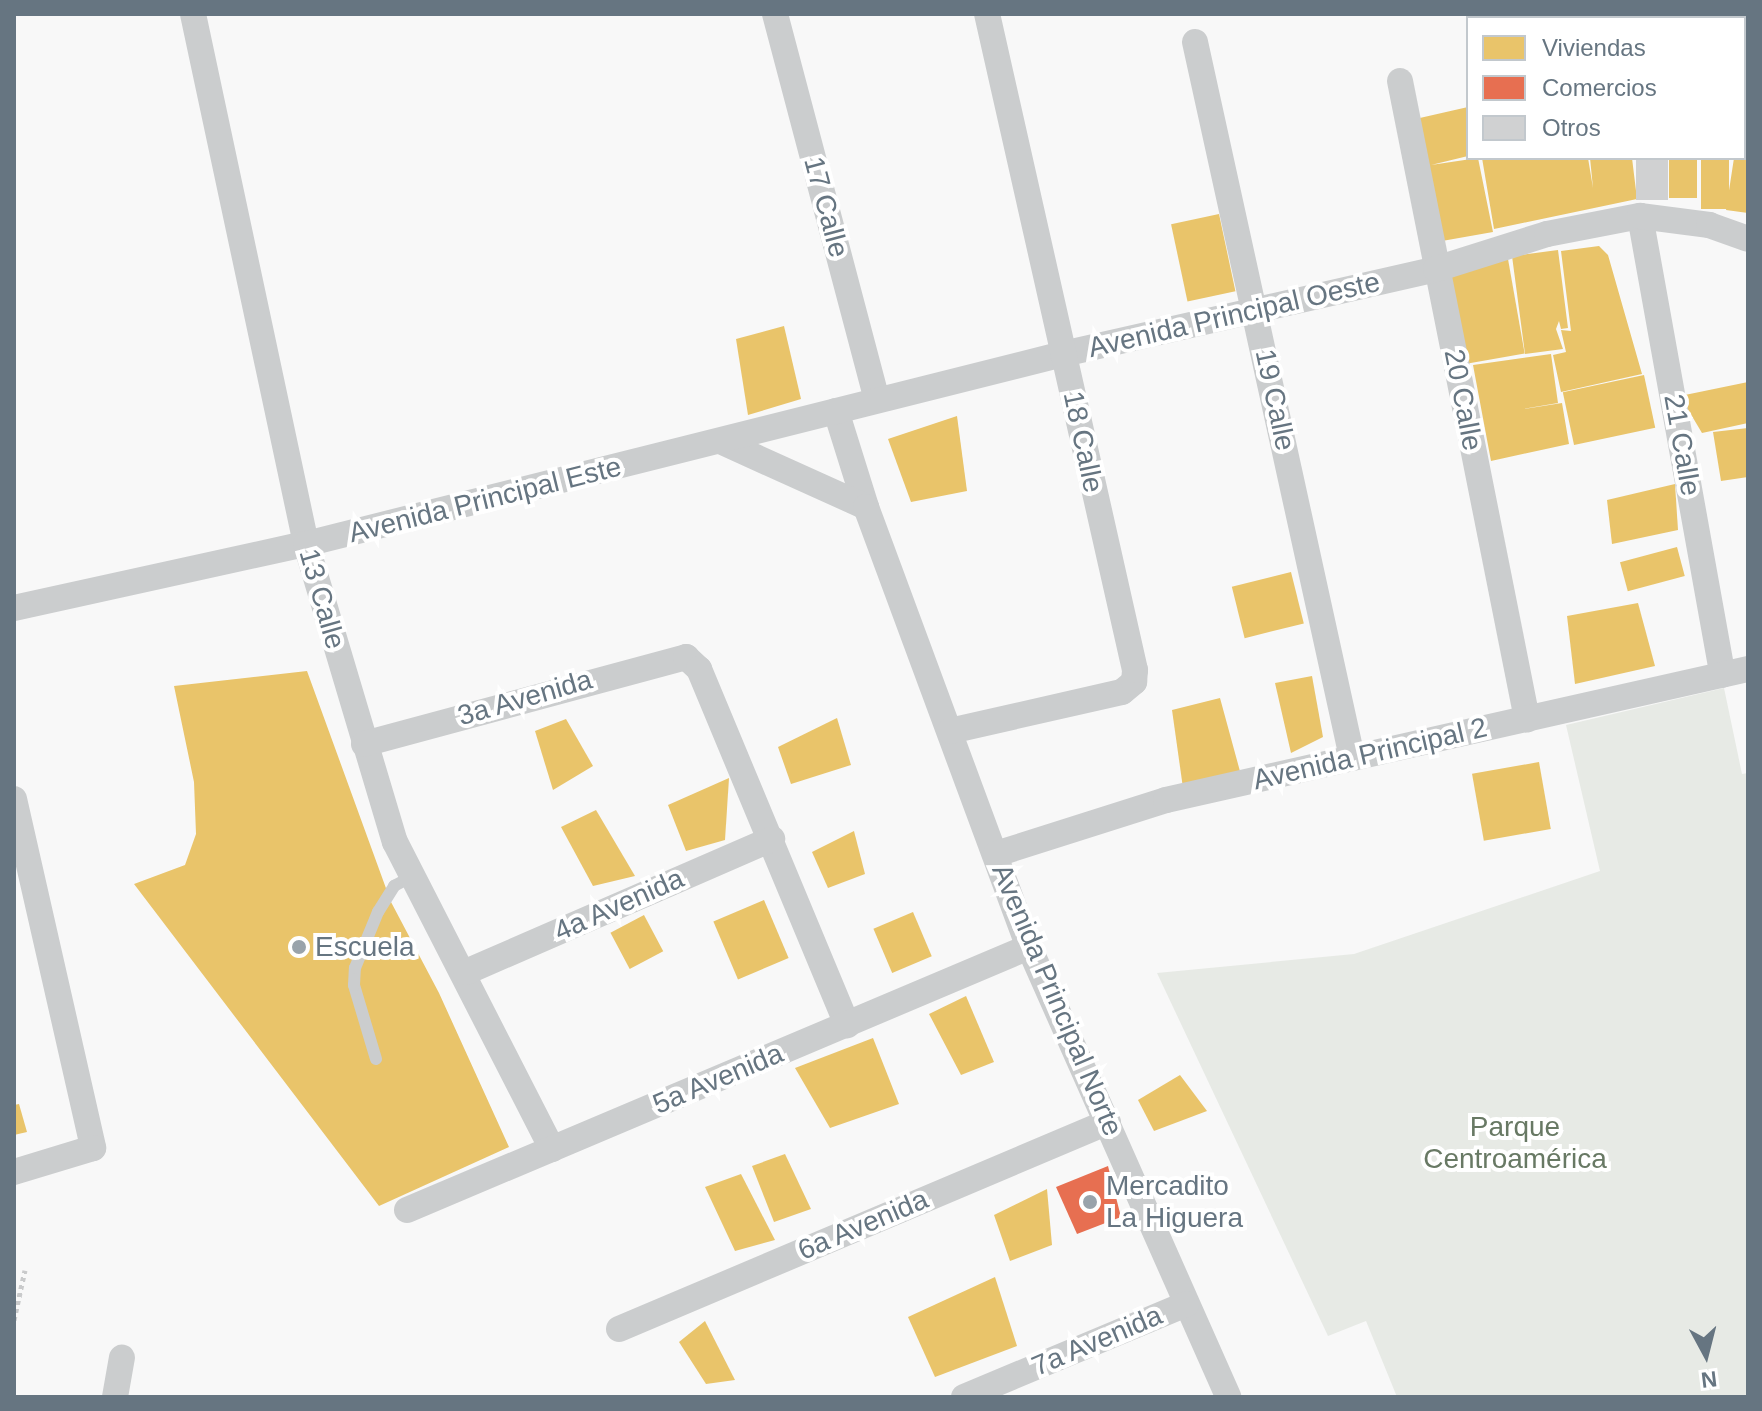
<!DOCTYPE html>
<meta charset="utf-8">
<style>
body{margin:0}
#map{position:relative;width:1762px;height:1411px;overflow:hidden;background:#f8f8f8;font-family:Arial,sans-serif}
div>[style]{position:absolute}
[style*='--x']{left:calc(var(--x)*1px);top:calc(var(--y)*1px);width:calc(var(--w)*1px);rotate:calc(var(--a)*1deg)}
.green>*{inset:0;background:#e7eae5}
.homes>*{inset:0;background:#e9c46a;transform-origin:0 0}
.shops>*{inset:0;background:#e76f51}
.building>*{inset:0;background:#d0d1d2;transform-origin:0 0}
.path>*{height:5px;margin-top:-2.5px;transform-origin:0;background:repeating-linear-gradient(90deg,#c9cacb 0 4px,transparent 0 8px)}
.service>*{height:12px;margin:-6px;padding:0 6px;transform-origin:6px;border-radius:6px;background:#cbcdce}
.minor>*{height:26px;margin:-13px;padding:0 13px;transform-origin:13px;border-radius:13px;background:#cbcdce}
.dots>*{width:22px;height:22px;translate:-50% -50%;box-sizing:border-box;border:4px solid #fff;border-radius:50%}
span{translate:-50% -50%;white-space:nowrap;text-align:center;line-height:1.15;-webkit-text-stroke:8px #fff;paint-order:stroke}
.street-label{font-size:28px;color:#667581}
.poi-label{font-size:28px;color:#667581}
.left{translate:0 -50%;text-align:left}
.park-label{font-size:28px;color:#687964}
.frame{position:absolute;inset:0;border:16px solid #667581;pointer-events:none}
.legend{position:absolute;left:1466px;top:16px;width:280px;height:144px;box-sizing:border-box;background:#fff;border:2px solid #c2c8cd;margin:0;padding:10px 14px;list-style:none;font-size:24px;color:#667581}
.legend li{display:flex;align-items:center;gap:16px;height:40px}
.legend b{width:40px;border:2px solid #c2c8cd}
.north{position:absolute;left:1666px;top:1315px;width:80px;height:80px;-webkit-text-stroke:6px #fff;paint-order:stroke;rotate:173deg;font-size:22px;font-weight:700;line-height:32px;text-align:center;color:#667581}
.north::after{content:'';display:block;margin:auto;width:28px;height:36px;background:#667581;clip-path:polygon(50% 0,100% 100%,50% 72%,0 100%)}
</style>
<div id="map">
<div class="green">
<div style="clip-path:polygon(1724px 688px,1742px 774px,1748px 773px,1748px 1397px,1397px 1397px,1366px 1321px,1328px 1336px,1157px 973px,1354px 954px,1600px 871px,1566px 725px)"></div>
</div>
<div class="homes">
<div style="clip-path:polygon(1468px 107px,1468px 156px,1431px 165px,1478px 158px,1493px 232px,1442px 241px,1411px 120px)"></div>
<div style="clip-path:polygon(1744px 131px,1748px 132px,1748px 213px,1726px 210px,1734px 158px,1744px 158px)"></div>
<div style="clip-path:polygon(1482px 158px,1588px 158px,1593px 188px,1590px 158px,1632px 158px,1637px 199px,1494px 229px)"></div>
<div style="left:1669px;top:158px;width:28px;height:40px"></div>
<div style="left:1701px;top:158px;width:28px;height:51px"></div>
<div style="left:1219px;top:214px;width:79px;height:49px;rotate:78deg"></div>
<div style="clip-path:polygon(1599px 246px,1608px 255px,1642px 374px,1561px 392px,1553px 355px,1566px 352px,1561px 330px,1571px 331px,1561px 251px)"></div>
<div style="clip-path:polygon(1558px 250px,1568px 328px,1561px 329px,1559px 321px,1556px 329px,1563px 349px,1525px 354px,1512px 256px)"></div>
<div style="left:1508px;top:259px;width:96px;height:62px;rotate:80deg"></div>
<div style="clip-path:polygon(784px 326px,801px 399px,748px 415px,736px 339px)"></div>
<div style="clip-path:polygon(1551px 354px,1558px 403px,1517px 410px,1562px 403px,1569px 444px,1491px 461px,1473px 365px)"></div>
<div style="left:1644px;top:375px;width:54px;height:83px;rotate:78deg"></div>
<div style="clip-path:polygon(1748px 382px,1748px 423px,1702px 433px,1680px 396px)"></div>
<div style="clip-path:polygon(957px 416px,967px 491px,911px 502px,888px 439px)"></div>
<div style="clip-path:polygon(1748px 428px,1748px 477px,1721px 481px,1713px 432px)"></div>
<div style="clip-path:polygon(1675px 484px,1678px 530px,1612px 544px,1607px 500px)"></div>
<div style="left:1677px;top:547px;width:30px;height:59px;rotate:75deg"></div>
<div style="left:1291px;top:572px;width:53px;height:61px;rotate:76deg"></div>
<div style="clip-path:polygon(1638px 603px,1655px 666px,1575px 684px,1567px 616px)"></div>
<div style="clip-path:polygon(307px 671px,391px 902px,439px 993px,509px 1147px,379px 1206px,134px 884px,185px 865px,196px 834px,194px 782px,174px 686px)"></div>
<div style="clip-path:polygon(1312px 676px,1323px 737px,1291px 753px,1275px 683px)"></div>
<div style="clip-path:polygon(1220px 698px,1241px 775px,1183px 788px,1172px 710px)"></div>
<div style="clip-path:polygon(837px 718px,851px 765px,791px 784px,778px 747px)"></div>
<div style="clip-path:polygon(566px 719px,593px 766px,553px 790px,535px 731px)"></div>
<div style="left:1539px;top:762px;width:68px;height:68px;rotate:80deg"></div>
<div style="clip-path:polygon(729px 778px,725px 840px,686px 851px,668px 805px)"></div>
<div style="clip-path:polygon(596px 810px,635px 876px,593px 886px,561px 827px)"></div>
<div style="clip-path:polygon(854px 831px,865px 874px,828px 888px,812px 852px)"></div>
<div style="left:764px;top:900px;width:63px;height:55px;rotate:67deg"></div>
<div style="left:913px;top:912px;width:48px;height:43px;rotate:67deg"></div>
<div style="left:644px;top:915px;width:41px;height:38px;rotate:62deg"></div>
<div style="clip-path:polygon(966px 996px,994px 1062px,961px 1075px,929px 1014px)"></div>
<div style="clip-path:polygon(873px 1038px,899px 1104px,830px 1128px,795px 1068px)"></div>
<div style="clip-path:polygon(1180px 1075px,1207px 1111px,1154px 1131px,1138px 1100px)"></div>
<div style="clip-path:polygon(19px 1104px,27px 1132px,14px 1135px,14px 1105px)"></div>
<div style="clip-path:polygon(785px 1154px,811px 1209px,774px 1222px,752px 1166px)"></div>
<div style="clip-path:polygon(741px 1174px,775px 1240px,735px 1251px,705px 1187px)"></div>
<div style="clip-path:polygon(1047px 1189px,1052px 1245px,1010px 1261px,994px 1215px)"></div>
<div style="clip-path:polygon(995px 1277px,1017px 1346px,935px 1377px,908px 1317px)"></div>
<div style="clip-path:polygon(705px 1321px,735px 1380px,706px 1384px,679px 1342px)"></div>
</div>
<div class="shops">
<div style="clip-path:polygon(1108px 1166px,1121px 1217px,1077px 1234px,1056px 1187px)"></div>
</div>
<div class="building">
<div style="clip-path:polygon(1557px 14px,1595px 14px,1594px 18px)"></div>
<div style="left:1636px;top:158px;width:32px;height:42px"></div>
</div>
<div class="path">
<div style="--x:14;--y:1320;--w:51;--a:-77.6"></div>
</div>
<div class="service">
<div style="--x:376;--y:1059;--w:77;--a:-106.6"></div>
<div style="--x:354;--y:985;--w:17;--a:-87"></div>
<div style="--x:355;--y:968;--w:61;--a:-67.7"></div>
<div style="--x:378;--y:912;--w:31;--a:-58"></div>
<div style="--x:394;--y:886;--w:17;--a:-28"></div>
</div>
<div class="minor">
<div style="--x:193;--y:14;--w:542;--a:77.96"></div>
<div style="--x:306;--y:544;--w:311;--a:73.4"></div>
<div style="--x:395;--y:842;--w:345;--a:62.9"></div>
<div style="--x:775;--y:14;--w:399;--a:75.2"></div>
<div style="--x:1195;--y:42;--w:732;--a:77.62"></div>
<div style="--x:1400;--y:81;--w:651;--a:78.74"></div>
<div style="--x:1640;--y:216;--w:466;--a:79.8"></div>
<div style="--x:836;--y:411;--w:101;--a:72.6"></div>
<div style="--x:720;--y:441;--w:160;--a:24.3"></div>
<div style="--x:866;--y:507;--w:469;--a:69.7"></div>
<div style="--x:1029;--y:947;--w:492;--a:66.1"></div>
<div style="--x:14;--y:608;--w:299;--a:-12.4"></div>
<div style="--x:306;--y:544;--w:780;--a:-14.09"></div>
<div style="--x:1063;--y:354;--w:383;--a:-12.8"></div>
<div style="--x:1436;--y:269;--w:116;--a:-17.5"></div>
<div style="--x:1547;--y:234;--w:95;--a:-11"></div>
<div style="--x:1640;--y:216;--w:70;--a:7.4"></div>
<div style="--x:1709;--y:225;--w:41;--a:19.7"></div>
<div style="--x:950;--y:731;--w:176;--a:-12.8"></div>
<div style="--x:1122;--y:692;--w:16;--a:-40"></div>
<div style="--x:1134;--y:682;--w:12;--a:-85"></div>
<div style="--x:1135;--y:670;--w:672;--a:-102.71"></div>
<div style="--x:364;--y:744;--w:334;--a:-15.1"></div>
<div style="--x:686;--y:657;--w:18;--a:43"></div>
<div style="--x:699;--y:669;--w:386;--a:67.4"></div>
<div style="--x:14;--y:799;--w:358;--a:77.2"></div>
<div style="--x:93;--y:1148;--w:83;--a:163.1"></div>
<div style="--x:996;--y:854;--w:178;--a:-17.6"></div>
<div style="--x:1166;--y:800;--w:597;--a:-12.69"></div>
<div style="--x:466;--y:972;--w:334;--a:-23.5"></div>
<div style="--x:407;--y:1210;--w:675;--a:-22.92"></div>
<div style="--x:619;--y:1329;--w:531;--a:-22.94"></div>
<div style="--x:115;--y:1397;--w:40;--a:-80"></div>
<div style="--x:964;--y:1397;--w:241;--a:-22.7"></div>
</div>
<div class="dots">
<div style="left:299px;top:947px;background:#99a3ab"></div>
<div style="left:1090px;top:1202px;background:#99a3ab"></div>
</div>
<div class="street-label">
<span style="left:826px;top:207px;rotate:75deg">17 Calle</span>
<span style="left:1234px;top:315px;rotate:-13deg">Avenida Principal Oeste</span>
<span style="left:1275px;top:400px;rotate:78deg">19 Calle</span>
<span style="left:1463px;top:400px;rotate:79deg">20 Calle</span>
<span style="left:1083px;top:442px;rotate:78deg">18 Calle</span>
<span style="left:1682px;top:445px;rotate:80deg">21 Calle</span>
<span style="left:485px;top:500px;rotate:-14deg">Avenida Principal Este</span>
<span style="left:322px;top:599px;rotate:74deg">13 Calle</span>
<span style="left:525px;top:698px;rotate:-16deg">3a Avenida</span>
<span style="left:1370px;top:754px;rotate:-13deg">Avenida Principal 2</span>
<span style="left:619px;top:905px;rotate:-24deg">4a Avenida</span>
<span style="left:1057px;top:1000px;rotate:67deg">Avenida Principal Norte</span>
<span style="left:718px;top:1079px;rotate:-23deg">5a Avenida</span>
<span style="left:863px;top:1225px;rotate:-23deg">6a Avenida</span>
<span style="left:1097px;top:1341px;rotate:-23deg">7a Avenida</span>
</div>
<div class="poi-label">
<span class="left" style="left:315px;top:947px">Escuela</span>
<span class="left" style="left:1106px;top:1202px">Mercadito<br>La Higuera</span>
</div>
<div class="park-label">
<span style="left:1515px;top:1143px">Parque<br>Centroamérica</span>
</div>
<div class="frame"></div>
<ul class="legend">
<li><b style="height:22px;background:#e9c46a"></b>Viviendas</li>
<li><b style="height:22px;background:#e76f51"></b>Comercios</li>
<li><b style="height:22px;background:#d0d1d2"></b>Otros</li>
</ul>
<div class="north">N</div>
</div>
